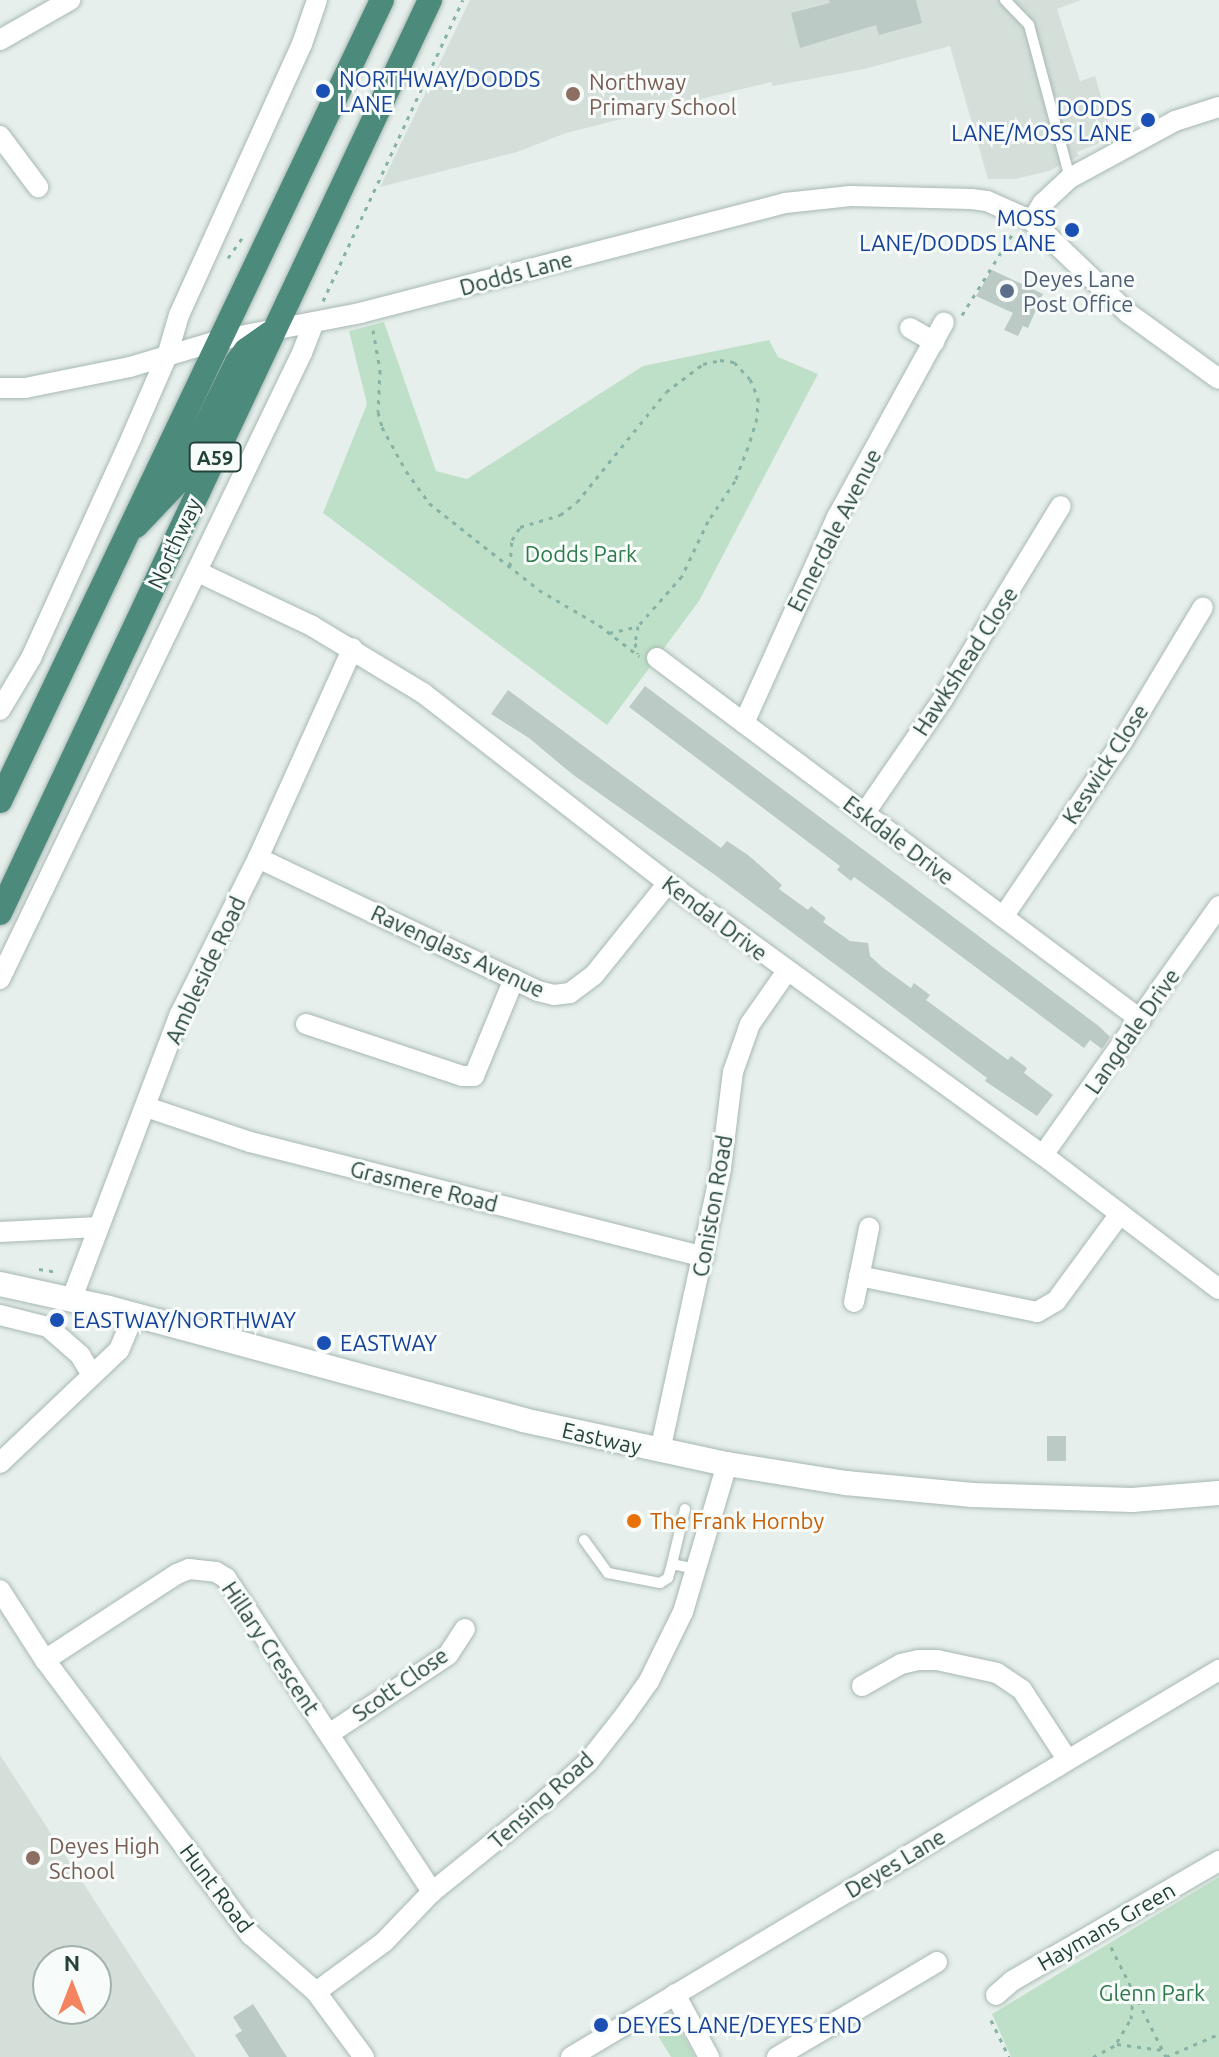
<!DOCTYPE html>
<style>
body{margin:0}
#map{position:relative;width:1219px;height:2057px;overflow:hidden;background:#e6efeb;font-family:Ubuntu,sans-serif}
div>[style]{position:absolute}
[style*='--x']{left:calc(var(--x)*1px);top:calc(var(--y)*1px);width:calc(var(--w)*1px);rotate:calc(var(--a)*1deg)}
.built>*{inset:0;background:#d4dfda}
.green>*{inset:0;background:#bfe0c8}
.building>*{inset:0;background:#bbcac4;transform-origin:0 0}
.path>*{height:3px;margin-top:-1.5px;transform-origin:0;background:repeating-linear-gradient(90deg,#86b3a5 0 4px,transparent 0 10px)}
.roads{filter:drop-shadow(0 0 2px #a8b8b2) drop-shadow(0 0 2px #a8b8b2)}
.service>*{height:10px;margin:-5px;padding:0 5px;transform-origin:5px;border-radius:5px;background:#fff}
.minor>*{height:20px;margin:-10px;padding:0 10px;transform-origin:10px;border-radius:10px;background:#fff}
.tertiary>*{height:24px;margin:-12px;padding:0 12px;transform-origin:12px;border-radius:12px;background:#fff}
.trunk>*{height:24px;margin:-12px;padding:0 12px;transform-origin:12px;border-radius:12px;background:#4c8a7c}
.dots>*{width:22px;height:22px;translate:-50% -50%;box-sizing:border-box;border:4px solid #f7fbf9;border-radius:50%}
span{translate:-50% -50%;white-space:nowrap;text-align:center;line-height:1.15;-webkit-text-stroke:6px #f7fbf9;paint-order:stroke}
.shield-label span{padding:2px 6px;background:#f7fbf9;border:2px solid;border-radius:6px;-webkit-text-stroke-width:0}
.shield-label{font-size:20px;color:#24423a;font-weight:700}
.transit-label{font-size:22px;color:#164399}
.left{translate:0 -50%;text-align:left}
.right{translate:-100% -50%;text-align:right}
.education-label{font-size:22px;color:#785e54}
.street-label{font-size:22px;color:#24423a}
.service-label{font-size:22px;color:#4e5e75}
.park-label{font-size:22px;color:#2d7a4b}
.food-label{font-size:22px;color:#c56008}
.north{position:absolute;left:32px;top:1945px;width:80px;height:80px;box-sizing:border-box;background:#f7fbf9;border:2px solid #a3b1ad;border-radius:50%;rotate:0deg;font-size:22px;font-weight:700;line-height:32px;text-align:center;color:#24423a}
.north::after{content:'';display:block;margin:auto;width:28px;height:36px;background:#f4845f;clip-path:polygon(50% 0,100% 100%,50% 72%,0 100%)}
</style>
<div id="map">
<div class="built">
<div style="clip-path:polygon(470px 0,1081px 0,1057px 9px,1080px 81px,1095px 76px,1113px 138px,1077px 152px,1079px 156px,1049px 171px,1015px 179px,988px 179px,950px 46px,864px 69px,773px 86px,771px 82px,701px 99px,566px 133px,517px 152px,380px 187px)"></div>
<div style="clip-path:polygon(evenodd,0 1755px,196px 2057px,0 2057px,0 1755px,96px 1961px,96px 2009px,48px 2009px,48px 1961px,96px 1961px)"></div>
</div>
<div class="green">
<div style="clip-path:polygon(384px 322px,436px 471px,467px 479px,643px 366px,769px 340px,778px 357px,818px 374px,699px 601px,607px 725px,323px 513px,367px 404px,349px 331px)"></div>
<div style="clip-path:polygon(1219px 1877px,1219px 2057px,1011px 2057px,992px 2014px)"></div>
<div style="clip-path:polygon(659px 2023px,679px 2028px,695px 2057px,671px 2057px,652px 2026px)"></div>
</div>
<div class="building">
<div style="clip-path:polygon(829px 0,916px 0,922px 23px,879px 35px,876px 25px,800px 48px,791px 13px,830px 3px)"></div>
<div style="clip-path:polygon(992px 270px,1043px 294px,1028px 328px,1023px 326px,1018px 336px,1004px 330px,1013px 313px,976px 296px)"></div>
<div style="clip-path:polygon(645px 686px,1100px 1027px,1110px 1037px,1102px 1049px,1090px 1040px,1084px 1048px,879px 895px,854px 877px,851px 881px,837px 870px,840px 866px,629px 707px)"></div>
<div style="clip-path:polygon(508px 690px,721px 848px,727px 841px,748px 855px,782px 885px,779px 889px,808px 910px,811px 906px,826px 918px,823px 922px,850px 941px,868px 943px,870px 956px,882px 967px,911px 988px,914px 983px,930px 995px,926px 1000px,1008px 1060px,1011px 1056px,1027px 1068px,1024px 1073px,1053px 1095px,1037px 1116px,985px 1081px,987px 1078px,879px 997px,715px 875px,572px 774px,529px 738px,491px 714px)"></div>
<div style="left:1047px;top:1436px;width:19px;height:25px"></div>
<div style="clip-path:polygon(253px 2004px,262px 2018px,287px 2057px,249px 2057px,235px 2035px,242px 2031px,233px 2017px)"></div>
</div>
<div class="path">
<div style="--x:228;--y:258;--w:28;--a:-55"></div>
<div style="--x:323;--y:301;--w:332;--a:-65.1"></div>
<div style="--x:962;--y:315;--w:97;--a:-58.1"></div>
<div style="--x:373;--y:330;--w:41;--a:80.1"></div>
<div style="--x:380;--y:370;--w:42;--a:92.7"></div>
<div style="--x:378;--y:412;--w:16;--a:75"></div>
<div style="--x:382;--y:427;--w:50;--a:61.4"></div>
<div style="--x:406;--y:471;--w:39;--a:54"></div>
<div style="--x:429;--y:503;--w:140;--a:38.3"></div>
<div style="--x:539;--y:590;--w:69;--a:30.3"></div>
<div style="--x:599;--y:625;--w:51;--a:37.8"></div>
<div style="--x:510;--y:566;--w:26;--a:-86"></div>
<div style="--x:512;--y:540;--w:15;--a:-58"></div>
<div style="--x:520;--y:527;--w:42;--a:-16.7"></div>
<div style="--x:560;--y:515;--w:21;--a:-37"></div>
<div style="--x:577;--y:502;--w:141;--a:-51"></div>
<div style="--x:666;--y:392;--w:46;--a:-37.1"></div>
<div style="--x:703;--y:364;--w:17;--a:-13"></div>
<div style="--x:720;--y:360;--w:14;--a:8"></div>
<div style="--x:734;--y:362;--w:23;--a:47"></div>
<div style="--x:750;--y:379;--w:21;--a:67"></div>
<div style="--x:758;--y:398;--w:20;--a:93"></div>
<div style="--x:757;--y:418;--w:30;--a:107"></div>
<div style="--x:748;--y:447;--w:36;--a:111"></div>
<div style="--x:735;--y:481;--w:48;--a:124"></div>
<div style="--x:708;--y:521;--w:61;--a:115.3"></div>
<div style="--x:682;--y:576;--w:67;--a:131.3"></div>
<div style="--x:638;--y:626;--w:17;--a:100"></div>
<div style="--x:635;--y:643;--w:11;--a:75"></div>
<div style="--x:609;--y:633;--w:28;--a:-13"></div>
<div style="--x:39;--y:1269;--w:20;--a:9"></div>
<div style="--x:1111;--y:1947;--w:123;--a:63.4"></div>
<div style="--x:1166;--y:2057;--w:58;--a:-23.5"></div>
<div style="--x:991;--y:2020;--w:41;--a:64.1"></div>
<div style="--x:1117;--y:2042;--w:27;--a:-59"></div>
<div style="--x:1131;--y:2019;--w:25;--a:-85"></div>
<div style="--x:1093;--y:2057;--w:27;--a:-28"></div>
<div style="--x:1117;--y:2044;--w:46;--a:7.4"></div>
</div>
<div class="roads">
<div class="service">
<div style="--x:1005;--y:0;--w:35;--a:46"></div>
<div style="--x:1029;--y:25;--w:158;--a:75"></div>
<div style="--x:685;--y:1509;--w:57;--a:103.3"></div>
<div style="--x:672;--y:1564;--w:25;--a:12"></div>
<div style="--x:584;--y:1540;--w:41;--a:54"></div>
<div style="--x:608;--y:1573;--w:53;--a:10.9"></div>
<div style="--x:660;--y:1583;--w:9;--a:-32"></div>
<div style="--x:668;--y:1578;--w:15;--a:-74"></div>
</div>
<div class="minor">
<div style="--x:0;--y:40;--w:81;--a:-29.7"></div>
<div style="--x:0;--y:136;--w:64;--a:53.3"></div>
<div style="--x:1032;--y:221;--w:21;--a:-59"></div>
<div style="--x:1043;--y:203;--w:37;--a:-43"></div>
<div style="--x:1070;--y:178;--w:119;--a:-28.5"></div>
<div style="--x:1175;--y:121;--w:46;--a:-17.7"></div>
<div style="--x:910;--y:328;--w:28;--a:30"></div>
<div style="--x:0;--y:388;--w:25;--a:0"></div>
<div style="--x:25;--y:388;--w:107;--a:-11.3"></div>
<div style="--x:130;--y:367;--w:94;--a:-16.7"></div>
<div style="--x:220;--y:340;--w:143;--a:-10.9"></div>
<div style="--x:360;--y:313;--w:439;--a:-14.5"></div>
<div style="--x:785;--y:203;--w:66;--a:-6.1"></div>
<div style="--x:851;--y:196;--w:120;--a:1.4"></div>
<div style="--x:971;--y:199;--w:16;--a:7"></div>
<div style="--x:987;--y:201;--w:49;--a:24"></div>
<div style="--x:1032;--y:221;--w:133;--a:43.8"></div>
<div style="--x:1128;--y:313;--w:112;--a:36"></div>
<div style="--x:198;--y:572;--w:126;--a:25.3"></div>
<div style="--x:312;--y:626;--w:130;--a:31.1"></div>
<div style="--x:423;--y:693;--w:310;--a:37.8"></div>
<div style="--x:668;--y:883;--w:463;--a:36"></div>
<div style="--x:1043;--y:1155;--w:221;--a:37.3"></div>
<div style="--x:657;--y:658;--w:604;--a:36.79"></div>
<div style="--x:0;--y:710;--w:61;--a:-59.2"></div>
<div style="--x:31;--y:658;--w:244;--a:-65.5"></div>
<div style="--x:132;--y:436;--w:87;--a:-66.4"></div>
<div style="--x:167;--y:356;--w:43;--a:-73.7"></div>
<div style="--x:179;--y:315;--w:298;--a:-65.6"></div>
<div style="--x:302;--y:44;--w:46;--a:-71.2"></div>
<div style="--x:744;--y:723;--w:226;--a:-65.7"></div>
<div style="--x:837;--y:517;--w:222;--a:-61.2"></div>
<div style="--x:864;--y:814;--w:140;--a:-55.5"></div>
<div style="--x:943;--y:699;--w:226;--a:-58.6"></div>
<div style="--x:258;--y:858;--w:310;--a:25.4"></div>
<div style="--x:538;--y:991;--w:16;--a:14"></div>
<div style="--x:554;--y:995;--w:16;--a:-7"></div>
<div style="--x:570;--y:993;--w:30;--a:-37"></div>
<div style="--x:594;--y:975;--w:118;--a:-51.2"></div>
<div style="--x:1003;--y:917;--w:212;--a:-55.8"></div>
<div style="--x:1122;--y:742;--w:157;--a:-59"></div>
<div style="--x:0;--y:979;--w:695;--a:-64.25"></div>
<div style="--x:302;--y:353;--w:31;--a:-69"></div>
<div style="--x:306;--y:1024;--w:164;--a:18.4"></div>
<div style="--x:462;--y:1076;--w:12;--a:0"></div>
<div style="--x:474;--y:1076;--w:105;--a:-67.6"></div>
<div style="--x:146;--y:1107;--w:110;--a:18.6"></div>
<div style="--x:250;--y:1142;--w:468;--a:14.2"></div>
<div style="--x:1043;--y:1155;--w:305;--a:-54.7"></div>
<div style="--x:0;--y:1232;--w:98;--a:-2.9"></div>
<div style="--x:859;--y:1276;--w:182;--a:11.4"></div>
<div style="--x:1037;--y:1312;--w:22;--a:-30"></div>
<div style="--x:1056;--y:1301;--w:108;--a:-53.7"></div>
<div style="--x:72;--y:1298;--w:302;--a:-69.2"></div>
<div style="--x:179;--y:1016;--w:177;--a:-63.4"></div>
<div style="--x:258;--y:858;--w:230;--a:-65.7"></div>
<div style="--x:854;--y:1302;--w:76;--a:-78.5"></div>
<div style="--x:0;--y:1315;--w:49;--a:14"></div>
<div style="--x:48;--y:1327;--w:43;--a:41.2"></div>
<div style="--x:80;--y:1355;--w:23;--a:59"></div>
<div style="--x:660;--y:1451;--w:289;--a:-77.8"></div>
<div style="--x:721;--y:1168;--w:97;--a:-82.9"></div>
<div style="--x:733;--y:1072;--w:51;--a:-70.5"></div>
<div style="--x:750;--y:1024;--w:65;--a:-55.1"></div>
<div style="--x:0;--y:1463;--w:164;--a:-43.5"></div>
<div style="--x:119;--y:1350;--w:38;--a:-67"></div>
<div style="--x:0;--y:1590;--w:83;--a:57.3"></div>
<div style="--x:45;--y:1660;--w:344;--a:53.2"></div>
<div style="--x:251;--y:1935;--w:86;--a:41.2"></div>
<div style="--x:316;--y:1992;--w:81;--a:53.6"></div>
<div style="--x:45;--y:1660;--w:158;--a:-33.1"></div>
<div style="--x:177;--y:1574;--w:13;--a:-23"></div>
<div style="--x:189;--y:1569;--w:27;--a:6"></div>
<div style="--x:216;--y:1572;--w:12;--a:31"></div>
<div style="--x:226;--y:1578;--w:376;--a:56.7"></div>
<div style="--x:862;--y:1686;--w:45;--a:-29.4"></div>
<div style="--x:901;--y:1664;--w:18;--a:-13"></div>
<div style="--x:919;--y:1660;--w:18;--a:0"></div>
<div style="--x:937;--y:1660;--w:61;--a:12.2"></div>
<div style="--x:997;--y:1673;--w:30;--a:34"></div>
<div style="--x:1022;--y:1690;--w:82;--a:56.9"></div>
<div style="--x:329;--y:1734;--w:143;--a:-33.6"></div>
<div style="--x:448;--y:1655;--w:31;--a:-57"></div>
<div style="--x:316;--y:1992;--w:84;--a:-36.3"></div>
<div style="--x:384;--y:1942;--w:69;--a:-46.2"></div>
<div style="--x:432;--y:1892;--w:139;--a:-38.9"></div>
<div style="--x:540;--y:1805;--w:64;--a:-41.9"></div>
<div style="--x:588;--y:1762;--w:60;--a:-51.8"></div>
<div style="--x:625;--y:1715;--w:42;--a:-54.8"></div>
<div style="--x:649;--y:1681;--w:77;--a:-63.8"></div>
<div style="--x:683;--y:1612;--w:154;--a:-73.4"></div>
<div style="--x:675;--y:1994;--w:72;--a:61.6"></div>
<div style="--x:996;--y:1995;--w:21;--a:-41"></div>
<div style="--x:1012;--y:1981;--w:239;--a:-30.1"></div>
<div style="--x:571;--y:2057;--w:755;--a:-30.85"></div>
<div style="--x:777;--y:2057;--w:186;--a:-30.7"></div>
</div>
<div class="tertiary">
<div style="--x:0;--y:1284;--w:112;--a:12.4"></div>
<div style="--x:109;--y:1308;--w:429;--a:15.1"></div>
<div style="--x:523;--y:1420;--w:209;--a:12.2"></div>
<div style="--x:727;--y:1464;--w:121;--a:9.1"></div>
<div style="--x:846;--y:1483;--w:127;--a:5.4"></div>
<div style="--x:972;--y:1495;--w:160;--a:1.8"></div>
<div style="--x:1132;--y:1500;--w:87;--a:-4.6"></div>
</div>
<div class="trunk">
<div style="--x:136;--y:526;--w:59;--a:-46.4"></div>
<div style="--x:177;--y:483;--w:135;--a:-63.6"></div>
<div style="--x:237;--y:362;--w:15;--a:-53"></div>
<div style="--x:246;--y:350;--w:29;--a:-35"></div>
<div style="--x:0;--y:801;--w:887;--a:-64.5"></div>
<div style="--x:0;--y:913;--w:1009;--a:-64.78"></div>
</div>
</div>
<div class="dots">
<div style="left:323px;top:91px;background:#1a4fb4"></div>
<div style="left:573px;top:94px;background:#8d6e63"></div>
<div style="left:1148px;top:120px;background:#1a4fb4"></div>
<div style="left:1072px;top:230px;background:#1a4fb4"></div>
<div style="left:1007px;top:291px;background:#5c6f8a"></div>
<div style="left:57px;top:1320px;background:#1a4fb4"></div>
<div style="left:324px;top:1343px;background:#1a4fb4"></div>
<div style="left:634px;top:1521px;background:#e8710a"></div>
<div style="left:33px;top:1858px;background:#8d6e63"></div>
<div style="left:601px;top:2025px;background:#1a4fb4"></div>
</div>
<div class="shield-label">
<span style="left:215px;top:457px">A59</span>
</div>
<div class="transit-label">
<span class="left" style="left:339px;top:91px">NORTHWAY/DODDS<br>LANE</span>
<span class="right" style="left:1132px;top:120px">DODDS<br>LANE/MOSS LANE</span>
<span class="right" style="left:1056px;top:230px">MOSS<br>LANE/DODDS LANE</span>
<span class="left" style="left:73px;top:1320px">EASTWAY/NORTHWAY</span>
<span class="left" style="left:340px;top:1343px">EASTWAY</span>
<span class="left" style="left:617px;top:2025px">DEYES LANE/DEYES END</span>
</div>
<div class="education-label">
<span class="left" style="left:589px;top:94px">Northway<br>Primary School</span>
<span class="left" style="left:49px;top:1858px">Deyes High<br>School</span>
</div>
<div class="street-label">
<span style="left:516px;top:273px;rotate:-15deg">Dodds Lane</span>
<span style="left:834px;top:530px;rotate:-63deg">Ennerdale Avenue</span>
<span style="left:174px;top:543px;rotate:-65deg">Northway</span>
<span style="left:965px;top:661px;rotate:-57deg">Hawkshead Close</span>
<span style="left:1105px;top:764px;rotate:-57deg">Keswick Close</span>
<span style="left:899px;top:840px;rotate:37deg">Eskdale Drive</span>
<span style="left:715px;top:918px;rotate:37deg">Kendal Drive</span>
<span style="left:458px;top:951px;rotate:25deg">Ravenglass Avenue</span>
<span style="left:205px;top:970px;rotate:-65deg">Ambleside Road</span>
<span style="left:1132px;top:1031px;rotate:-55deg">Langdale Drive</span>
<span style="left:424px;top:1186px;rotate:14deg">Grasmere Road</span>
<span style="left:712px;top:1206px;rotate:-80deg">Coniston Road</span>
<span style="left:602px;top:1438px;rotate:13deg">Eastway</span>
<span style="left:271px;top:1648px;rotate:56deg">Hillary Crescent</span>
<span style="left:400px;top:1684px;rotate:-35deg">Scott Close</span>
<span style="left:541px;top:1800px;rotate:-42deg">Tensing Road</span>
<span style="left:895px;top:1863px;rotate:-31deg">Deyes Lane</span>
<span style="left:217px;top:1888px;rotate:53deg">Hunt Road</span>
<span style="left:1106px;top:1926px;rotate:-30deg">Haymans Green</span>
</div>
<div class="service-label">
<span class="left" style="left:1023px;top:291px">Deyes Lane<br>Post Office</span>
</div>
<div class="park-label">
<span style="left:581px;top:554px">Dodds Park</span>
<span style="left:1152px;top:1993px">Glenn Park</span>
</div>
<div class="food-label">
<span class="left" style="left:650px;top:1521px">The Frank Hornby</span>
</div>
<div class="north">N</div>
</div>
